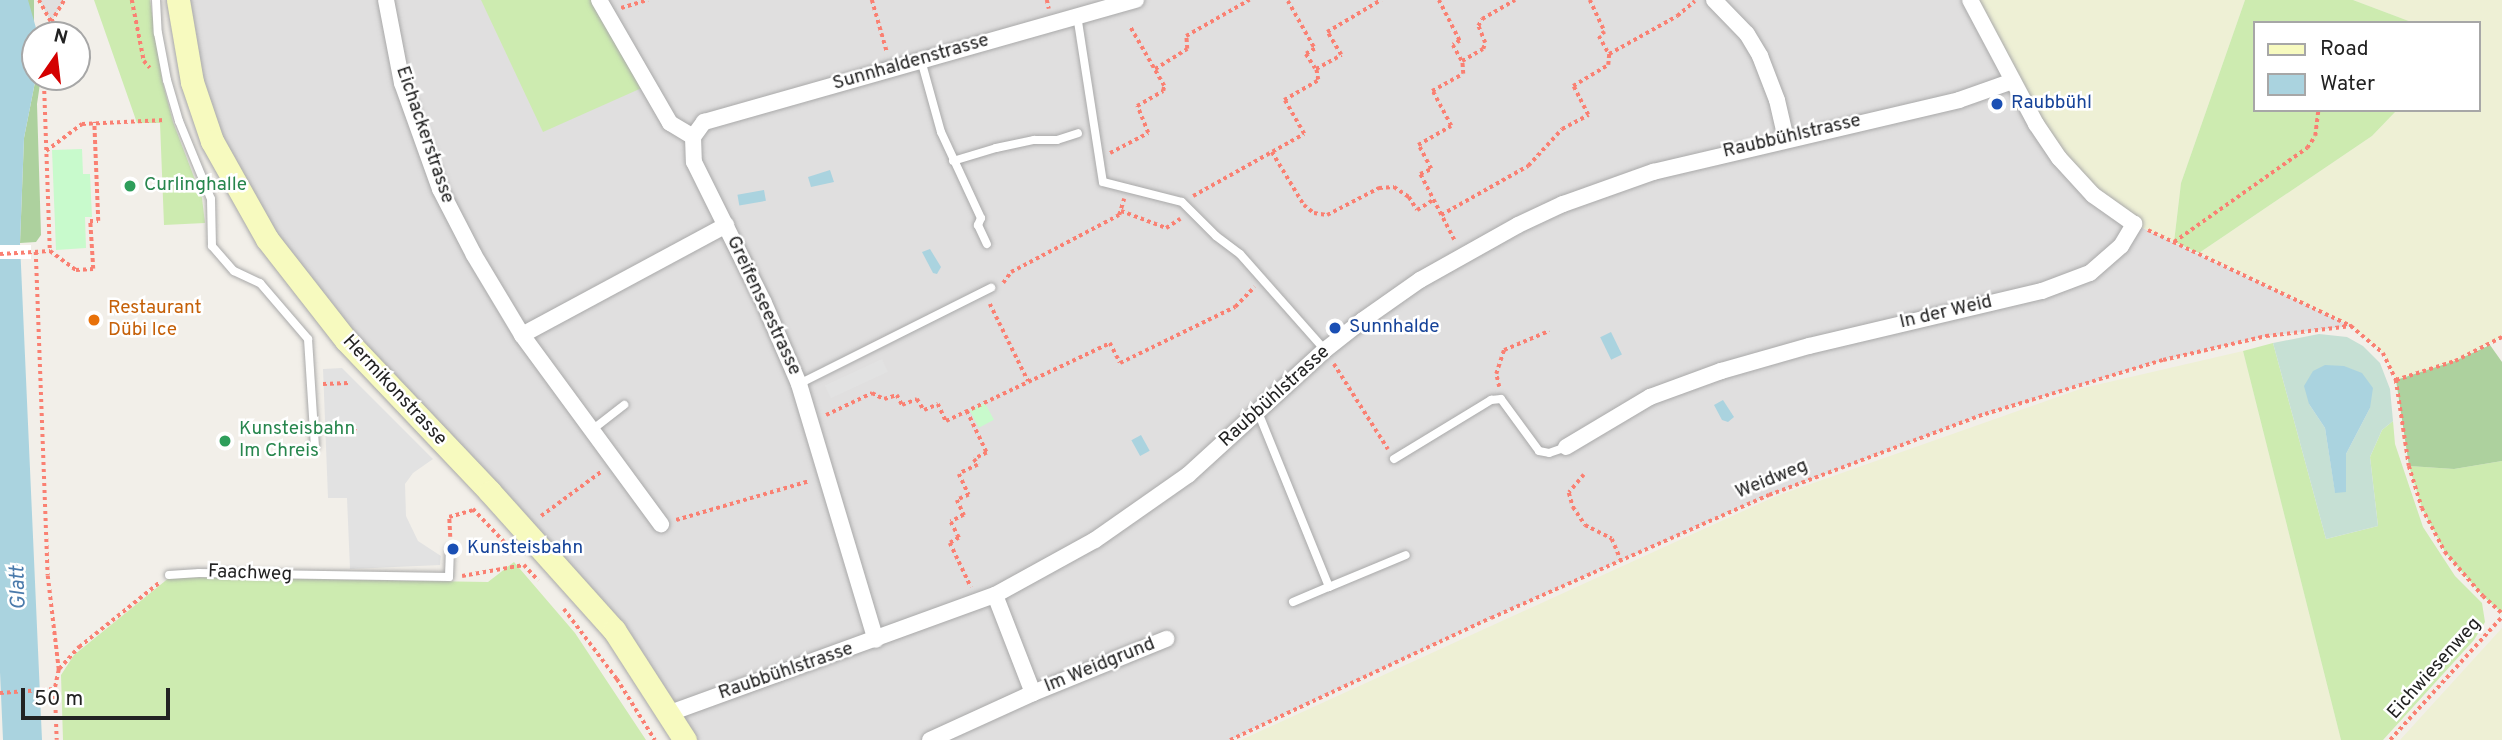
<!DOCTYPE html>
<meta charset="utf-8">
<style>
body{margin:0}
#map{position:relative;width:2502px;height:740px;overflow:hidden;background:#f2efe9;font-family:Overpass,sans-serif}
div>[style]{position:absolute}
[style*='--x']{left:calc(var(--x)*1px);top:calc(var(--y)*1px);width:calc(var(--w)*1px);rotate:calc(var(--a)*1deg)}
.residential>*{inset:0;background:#e0dfdf}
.farmland>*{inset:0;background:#eef0d5}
.grass>*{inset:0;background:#cdebb0}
.forest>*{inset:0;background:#add19e;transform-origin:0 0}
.wetland>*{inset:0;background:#c6e0d4}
.park>*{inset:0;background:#c8facc;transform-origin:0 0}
.parking>*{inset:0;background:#e2e2e2;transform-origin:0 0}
.water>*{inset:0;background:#aad3df;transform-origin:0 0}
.pier>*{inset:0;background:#fff;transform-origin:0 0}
.path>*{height:3.5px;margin-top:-1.75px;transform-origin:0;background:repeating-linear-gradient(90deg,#fa8072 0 3.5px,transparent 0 7px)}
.roads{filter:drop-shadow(0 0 2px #a9a9a9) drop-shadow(0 0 2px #a9a9a9)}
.lane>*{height:8px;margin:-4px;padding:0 4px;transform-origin:4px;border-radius:4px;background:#fff}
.street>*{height:16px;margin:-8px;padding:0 8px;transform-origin:8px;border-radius:8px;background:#fff}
.secondary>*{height:23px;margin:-11.5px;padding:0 11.5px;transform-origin:11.5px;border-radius:11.5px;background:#f7fabf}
.dots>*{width:19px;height:19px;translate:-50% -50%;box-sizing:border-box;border:4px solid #fff;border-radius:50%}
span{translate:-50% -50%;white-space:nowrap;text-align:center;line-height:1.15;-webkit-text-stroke:5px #fff;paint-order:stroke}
.street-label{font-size:19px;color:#222}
.transit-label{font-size:19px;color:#164399}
.left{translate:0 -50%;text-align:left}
.leisure-label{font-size:19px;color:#27864d}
.food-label{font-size:19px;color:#c56008}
.water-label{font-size:21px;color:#4a7aab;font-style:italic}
.legend{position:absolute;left:2253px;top:21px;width:228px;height:91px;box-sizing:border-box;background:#fff;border:2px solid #a7a7a7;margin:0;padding:9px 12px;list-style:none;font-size:21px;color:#222}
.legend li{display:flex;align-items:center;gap:14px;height:35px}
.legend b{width:35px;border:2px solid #a7a7a7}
.north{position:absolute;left:21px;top:21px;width:70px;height:70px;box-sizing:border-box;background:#fff;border:2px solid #a7a7a7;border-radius:50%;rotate:14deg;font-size:19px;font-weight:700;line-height:28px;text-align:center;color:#222}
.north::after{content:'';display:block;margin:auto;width:24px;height:32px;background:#d40000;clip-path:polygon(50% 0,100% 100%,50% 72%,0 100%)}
.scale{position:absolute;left:21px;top:688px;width:149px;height:32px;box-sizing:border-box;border:4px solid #222;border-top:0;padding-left:9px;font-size:21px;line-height:24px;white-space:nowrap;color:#222;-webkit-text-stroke:5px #fff;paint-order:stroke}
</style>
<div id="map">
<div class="residential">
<div style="clip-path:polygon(39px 0,64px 0,51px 22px)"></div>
<div style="clip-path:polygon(178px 0,1970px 0,2134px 224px,2351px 326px,2266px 336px,2163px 360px,1985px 414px,1769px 495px,1491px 618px,1230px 740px,685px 740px,670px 713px,239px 194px)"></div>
</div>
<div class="farmland">
<div style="clip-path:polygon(1970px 0,2245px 0,2181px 183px,2174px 242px,2134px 224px,2059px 158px)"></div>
<div style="clip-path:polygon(2353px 0,2502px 0,2502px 337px,2456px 361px,2396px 380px,2383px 353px,2351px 326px,2199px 253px,2372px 136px,2397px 110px,2479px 110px,2479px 23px,2414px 23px)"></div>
<div style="clip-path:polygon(2243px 351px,2341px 740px,1241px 740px,1774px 497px,2083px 388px)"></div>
<div style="clip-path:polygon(2502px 628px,2502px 740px,2400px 740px)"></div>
</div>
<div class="grass">
<div style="clip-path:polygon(94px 0,150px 0,162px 80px,173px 122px,202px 198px,205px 223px,164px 225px,160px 123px,137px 123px)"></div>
<div style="clip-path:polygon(481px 0,595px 0,644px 87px,543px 132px)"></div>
<div style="clip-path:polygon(2245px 0,2353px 0,2414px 23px,2255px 23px,2255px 110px,2397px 110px,2372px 136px,2199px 253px,2174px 242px,2181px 183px)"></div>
<div style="clip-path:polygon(2273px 343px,2326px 539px,2378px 526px,2370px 457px,2382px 430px,2393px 421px,2395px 444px,2423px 527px,2455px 576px,2482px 603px,2485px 622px,2474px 640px,2383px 740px,2341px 740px,2243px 351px)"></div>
<div style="clip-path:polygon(2502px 461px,2502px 613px,2483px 596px,2445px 552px,2422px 508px,2409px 466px,2454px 469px)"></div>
<div style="clip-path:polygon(514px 562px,575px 633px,646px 740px,63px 740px,61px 675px,74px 655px,170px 577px,488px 582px)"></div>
</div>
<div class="forest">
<div style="left:28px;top:0;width:6px;height:36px"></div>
<div style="clip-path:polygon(36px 77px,41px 77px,37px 104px,41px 235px,36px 242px,20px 243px,24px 138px)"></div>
<div style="clip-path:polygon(2490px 345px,2502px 362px,2502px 461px,2454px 469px,2409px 466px,2396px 380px,2455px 361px)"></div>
</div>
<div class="wetland">
<div style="clip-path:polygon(evenodd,2319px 334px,2347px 337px,2363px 346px,2380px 363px,2390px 389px,2393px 421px,2382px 430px,2370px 457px,2378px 526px,2326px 539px,2273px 343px,2319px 334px,2309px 404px,2370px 408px,2346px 454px,2335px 492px,2325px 428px,2309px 404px)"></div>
</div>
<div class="park">
<div style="clip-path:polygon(82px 149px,83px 174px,90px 174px,92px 217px,85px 217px,86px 248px,56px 250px,52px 150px)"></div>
<div style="left:985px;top:403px;width:19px;height:17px;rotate:62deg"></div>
</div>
<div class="parking">
<div style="left:882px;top:359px;width:14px;height:63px;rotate:65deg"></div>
<div style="clip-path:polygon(342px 368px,433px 459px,413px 473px,405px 484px,406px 516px,418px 541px,441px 556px,440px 565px,350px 569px,347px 498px,328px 498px,323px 369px)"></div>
</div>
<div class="water">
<div style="clip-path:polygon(0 0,28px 0,38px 35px,35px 35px,35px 82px,24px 138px,20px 243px,42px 740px,3px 740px,0 672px)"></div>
<div style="clip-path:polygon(830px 170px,834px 182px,811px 187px,808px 177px)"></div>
<div style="left:764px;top:190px;width:11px;height:27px;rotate:80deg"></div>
<div style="clip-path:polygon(930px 249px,941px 267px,937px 274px,933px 273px,922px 252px)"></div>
<div style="left:1611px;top:332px;width:25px;height:12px;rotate:64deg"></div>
<div style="clip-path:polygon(2325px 365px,2344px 366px,2362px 373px,2373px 388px,2370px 408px,2346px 454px,2346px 492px,2335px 493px,2325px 428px,2309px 404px,2304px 386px,2313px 371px)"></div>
<div style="clip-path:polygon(1723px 400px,1734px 417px,1728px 422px,1722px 420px,1714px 405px)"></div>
<div style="left:1141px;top:435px;width:18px;height:11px;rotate:61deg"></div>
</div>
<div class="pier">
<div style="left:31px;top:245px;width:14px;height:31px;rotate:90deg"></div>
</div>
<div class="path">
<div style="--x:39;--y:0;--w:25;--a:61"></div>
<div style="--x:132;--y:0;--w:62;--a:78.9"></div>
<div style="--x:144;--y:61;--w:9;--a:49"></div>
<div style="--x:872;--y:0;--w:54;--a:73.9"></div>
<div style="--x:1047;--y:0;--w:9;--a:77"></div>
<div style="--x:1439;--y:0;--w:46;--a:62.9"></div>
<div style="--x:1460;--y:41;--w:8;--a:150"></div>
<div style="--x:1453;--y:45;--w:18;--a:61"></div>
<div style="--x:1590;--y:0;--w:35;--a:65"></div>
<div style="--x:1605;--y:32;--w:7;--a:146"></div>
<div style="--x:1599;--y:36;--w:21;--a:61"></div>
<div style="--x:1288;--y:1;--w:55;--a:60.6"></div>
<div style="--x:1315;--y:49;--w:10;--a:151"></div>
<div style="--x:1306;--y:54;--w:17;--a:57"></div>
<div style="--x:621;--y:8;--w:28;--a:-17"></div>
<div style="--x:49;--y:35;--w:13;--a:-81"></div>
<div style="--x:51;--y:22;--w:26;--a:-59"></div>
<div style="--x:1155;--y:69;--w:38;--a:-32"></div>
<div style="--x:1187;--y:49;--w:13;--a:-94"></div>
<div style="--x:1186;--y:36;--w:73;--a:-29.7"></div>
<div style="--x:44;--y:77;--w:174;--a:88"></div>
<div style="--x:46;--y:151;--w:45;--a:-36.9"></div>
<div style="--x:82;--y:124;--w:83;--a:-2.8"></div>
<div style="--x:1272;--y:152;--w:62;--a:58.9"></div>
<div style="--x:1304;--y:205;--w:13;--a:39"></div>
<div style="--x:1314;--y:213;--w:13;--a:9"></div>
<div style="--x:1327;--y:215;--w:59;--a:-27.4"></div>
<div style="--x:1379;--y:188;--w:15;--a:-4"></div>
<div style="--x:1394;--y:187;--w:18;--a:34"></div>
<div style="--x:1409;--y:197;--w:15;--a:58"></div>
<div style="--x:1417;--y:210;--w:19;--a:-32"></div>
<div style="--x:1110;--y:153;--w:43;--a:-27.8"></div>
<div style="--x:1148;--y:133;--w:29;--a:-112"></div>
<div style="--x:1137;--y:106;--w:30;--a:-30"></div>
<div style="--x:1163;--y:91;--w:5;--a:-79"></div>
<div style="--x:1164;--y:86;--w:68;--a:-120"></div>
<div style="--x:1193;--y:196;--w:127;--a:-29.2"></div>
<div style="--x:1304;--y:134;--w:39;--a:-120"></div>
<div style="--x:1284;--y:100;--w:39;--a:-30"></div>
<div style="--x:1318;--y:80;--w:11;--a:-100"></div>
<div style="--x:1316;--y:69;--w:29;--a:-29"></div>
<div style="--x:1341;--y:55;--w:27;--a:-121"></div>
<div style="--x:1327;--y:32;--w:63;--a:-30.7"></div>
<div style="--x:1121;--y:211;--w:48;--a:20.7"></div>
<div style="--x:1166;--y:228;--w:17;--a:-33"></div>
<div style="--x:1441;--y:215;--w:100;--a:-29.4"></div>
<div style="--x:1528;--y:166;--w:50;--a:-47.4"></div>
<div style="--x:1562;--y:129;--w:30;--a:-28"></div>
<div style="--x:1588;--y:115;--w:33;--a:-117"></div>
<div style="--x:1573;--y:86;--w:41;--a:-31"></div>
<div style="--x:1608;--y:65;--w:11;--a:-85"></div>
<div style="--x:1609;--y:54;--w:78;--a:-29.2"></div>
<div style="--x:1677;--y:16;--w:23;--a:-40"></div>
<div style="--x:2148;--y:230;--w:225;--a:25.3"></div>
<div style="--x:2351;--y:326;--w:42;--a:40.2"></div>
<div style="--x:2383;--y:353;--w:30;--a:64"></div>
<div style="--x:2396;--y:380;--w:87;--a:81.4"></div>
<div style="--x:2409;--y:466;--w:44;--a:72.8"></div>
<div style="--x:2422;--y:508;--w:50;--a:62.4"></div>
<div style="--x:2445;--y:552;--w:58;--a:49.2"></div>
<div style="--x:2483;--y:596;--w:25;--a:42"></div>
<div style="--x:1454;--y:240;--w:74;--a:-117.3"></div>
<div style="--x:1420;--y:174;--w:12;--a:-24"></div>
<div style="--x:1431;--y:169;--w:27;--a:-118"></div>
<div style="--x:1418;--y:145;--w:38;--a:-30"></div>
<div style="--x:1451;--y:126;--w:40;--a:-118"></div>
<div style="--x:1432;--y:91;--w:35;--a:-29"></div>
<div style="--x:1463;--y:74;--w:13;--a:-94"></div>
<div style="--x:1462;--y:61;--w:24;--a:-30"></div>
<div style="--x:1483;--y:49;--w:6;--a:-72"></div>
<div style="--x:1485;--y:43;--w:18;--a:-112"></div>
<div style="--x:1478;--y:26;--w:8;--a:-60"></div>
<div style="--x:1482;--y:19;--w:38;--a:-30"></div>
<div style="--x:2174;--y:242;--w:163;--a:-35.3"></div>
<div style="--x:2307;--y:148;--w:14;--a:-56"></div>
<div style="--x:2315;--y:136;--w:26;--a:-83"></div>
<div style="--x:36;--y:252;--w:324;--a:87.9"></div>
<div style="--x:48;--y:576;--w:95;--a:83.3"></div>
<div style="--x:59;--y:670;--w:19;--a:102"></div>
<div style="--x:55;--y:689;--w:51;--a:87.8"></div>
<div style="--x:0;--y:254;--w:50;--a:-3.4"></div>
<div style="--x:50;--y:251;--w:32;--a:36"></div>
<div style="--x:76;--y:270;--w:17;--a:-3"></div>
<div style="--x:93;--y:269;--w:48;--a:-93.6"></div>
<div style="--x:90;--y:221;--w:8;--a:0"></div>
<div style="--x:98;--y:221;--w:99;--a:-92.3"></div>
<div style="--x:1003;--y:283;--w:14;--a:-54"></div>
<div style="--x:1011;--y:272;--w:122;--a:-27.8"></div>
<div style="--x:1119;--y:215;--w:17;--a:-73"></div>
<div style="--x:990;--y:304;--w:86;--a:63.7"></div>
<div style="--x:1334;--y:364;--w:101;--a:57.6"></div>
<div style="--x:2396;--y:380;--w:62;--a:-17.9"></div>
<div style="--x:2455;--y:361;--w:53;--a:-27.1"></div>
<div style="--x:323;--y:384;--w:26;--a:-2"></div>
<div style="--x:1499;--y:387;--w:13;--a:-103"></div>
<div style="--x:1496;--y:374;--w:25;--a:-72"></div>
<div style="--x:1504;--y:350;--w:49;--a:-22.9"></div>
<div style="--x:967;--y:411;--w:47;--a:64.5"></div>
<div style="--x:987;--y:453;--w:14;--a:155"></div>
<div style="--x:974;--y:459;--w:7;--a:56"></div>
<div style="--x:978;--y:465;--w:21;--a:155"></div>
<div style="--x:959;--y:474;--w:23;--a:65"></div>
<div style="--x:969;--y:495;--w:13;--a:157"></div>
<div style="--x:957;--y:500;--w:17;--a:65"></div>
<div style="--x:964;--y:515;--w:15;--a:152"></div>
<div style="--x:951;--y:522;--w:18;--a:63"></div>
<div style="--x:959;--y:538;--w:10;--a:151"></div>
<div style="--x:950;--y:543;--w:49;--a:64.5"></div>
<div style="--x:826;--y:415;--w:51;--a:-25.6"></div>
<div style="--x:872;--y:393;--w:13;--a:27"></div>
<div style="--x:884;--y:399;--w:14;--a:-17"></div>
<div style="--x:897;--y:395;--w:11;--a:63"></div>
<div style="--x:902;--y:405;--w:16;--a:-22"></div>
<div style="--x:917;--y:399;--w:13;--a:58"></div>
<div style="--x:924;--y:410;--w:15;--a:-23"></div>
<div style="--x:938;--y:404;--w:19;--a:65"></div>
<div style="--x:946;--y:421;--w:182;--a:-25.4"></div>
<div style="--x:1110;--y:343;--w:22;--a:63"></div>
<div style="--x:1120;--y:363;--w:128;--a:-26"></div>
<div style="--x:1235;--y:307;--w:28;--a:-46"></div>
<div style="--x:325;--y:430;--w:33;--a:-3"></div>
<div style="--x:1584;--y:475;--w:23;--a:130"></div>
<div style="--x:1569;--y:493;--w:15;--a:74"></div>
<div style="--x:1573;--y:507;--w:22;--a:56"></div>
<div style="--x:1585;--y:525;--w:30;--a:27"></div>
<div style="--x:1612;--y:539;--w:23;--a:67"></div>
<div style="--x:473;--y:509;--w:54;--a:46.5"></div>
<div style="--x:541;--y:516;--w:76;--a:-36.4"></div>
<div style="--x:676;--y:520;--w:139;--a:-16.3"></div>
<div style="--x:450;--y:537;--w:20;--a:-93"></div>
<div style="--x:449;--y:517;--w:25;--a:-16"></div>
<div style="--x:524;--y:565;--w:21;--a:47"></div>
<div style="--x:462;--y:576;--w:63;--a:-10.1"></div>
<div style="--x:564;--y:609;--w:88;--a:52.9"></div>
<div style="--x:617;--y:679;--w:72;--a:58.1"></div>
<div style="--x:59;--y:669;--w:30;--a:-48"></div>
<div style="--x:79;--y:647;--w:102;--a:-38.7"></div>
<div style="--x:0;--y:693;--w:55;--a:-4.2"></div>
<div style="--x:1230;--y:740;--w:288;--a:-25.1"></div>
<div style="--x:1491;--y:618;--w:304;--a:-23.9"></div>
<div style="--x:1769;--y:495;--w:231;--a:-20.6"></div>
<div style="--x:1985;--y:414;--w:186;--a:-16.9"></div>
<div style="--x:2163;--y:360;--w:106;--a:-13.1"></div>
<div style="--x:2266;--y:336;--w:86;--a:-6.7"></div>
<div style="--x:2390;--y:740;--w:166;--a:-47.7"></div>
</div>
<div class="roads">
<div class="lane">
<div style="--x:156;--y:0;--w:33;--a:87"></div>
<div style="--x:158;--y:33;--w:48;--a:79.2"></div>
<div style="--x:167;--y:80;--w:43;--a:73.7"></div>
<div style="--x:179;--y:121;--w:84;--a:67.7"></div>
<div style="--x:211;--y:199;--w:47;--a:88.8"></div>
<div style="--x:212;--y:246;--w:33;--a:49"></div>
<div style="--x:234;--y:271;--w:29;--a:25"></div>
<div style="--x:260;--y:283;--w:74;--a:49.4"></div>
<div style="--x:308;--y:339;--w:107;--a:86.3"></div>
<div style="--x:1077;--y:15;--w:169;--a:81.2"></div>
<div style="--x:1103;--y:182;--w:81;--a:14.2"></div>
<div style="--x:1182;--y:202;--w:48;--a:45"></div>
<div style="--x:1216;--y:236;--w:30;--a:37"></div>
<div style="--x:1240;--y:254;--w:128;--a:48.5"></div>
<div style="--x:921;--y:60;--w:75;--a:74.5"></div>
<div style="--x:941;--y:132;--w:95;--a:65.1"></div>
<div style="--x:981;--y:218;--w:8;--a:113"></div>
<div style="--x:978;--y:225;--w:21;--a:65"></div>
<div style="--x:953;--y:161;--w:45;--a:-16.8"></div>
<div style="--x:996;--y:148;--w:39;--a:-12"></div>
<div style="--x:1034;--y:140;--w:23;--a:0"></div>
<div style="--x:1057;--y:140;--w:22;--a:-18"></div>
<div style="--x:799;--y:384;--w:215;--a:-26.6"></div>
<div style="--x:1258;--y:412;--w:189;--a:67.9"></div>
<div style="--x:1329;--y:587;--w:83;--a:-22.6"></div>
<div style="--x:592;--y:430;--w:41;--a:-38"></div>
<div style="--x:1394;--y:459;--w:114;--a:-31.3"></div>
<div style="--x:1491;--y:400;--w:10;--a:-6"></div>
<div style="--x:1501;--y:399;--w:64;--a:53.8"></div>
<div style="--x:1539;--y:451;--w:10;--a:11"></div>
<div style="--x:1549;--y:453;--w:18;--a:-19"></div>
<div style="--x:169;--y:575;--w:30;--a:-4"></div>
<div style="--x:199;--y:573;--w:250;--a:0.9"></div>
<div style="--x:449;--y:577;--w:28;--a:-88"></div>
<div style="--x:1293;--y:602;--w:39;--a:-23"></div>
</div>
<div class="street">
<div style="--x:386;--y:0;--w:85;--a:79.1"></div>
<div style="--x:402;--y:83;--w:113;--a:70.3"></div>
<div style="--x:440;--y:189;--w:74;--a:62.7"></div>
<div style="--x:474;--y:255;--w:93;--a:59"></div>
<div style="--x:522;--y:335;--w:235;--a:53.7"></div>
<div style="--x:599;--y:0;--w:142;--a:60"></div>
<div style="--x:670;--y:123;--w:27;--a:31"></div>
<div style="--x:1714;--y:0;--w:47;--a:45.9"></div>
<div style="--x:1747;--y:34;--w:26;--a:59"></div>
<div style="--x:1760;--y:56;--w:47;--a:68.9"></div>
<div style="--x:1777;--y:100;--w:39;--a:77"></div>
<div style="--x:693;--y:137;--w:25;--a:88"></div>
<div style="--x:694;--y:162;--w:157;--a:63.6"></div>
<div style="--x:764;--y:303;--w:88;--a:66.6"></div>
<div style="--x:799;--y:384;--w:267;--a:73.3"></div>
<div style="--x:693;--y:137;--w:19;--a:-54"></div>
<div style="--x:704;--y:122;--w:449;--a:-15.8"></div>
<div style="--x:522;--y:335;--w:232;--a:-28.3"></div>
<div style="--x:1566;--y:447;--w:98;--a:-30.8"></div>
<div style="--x:1650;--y:397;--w:76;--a:-20.1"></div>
<div style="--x:1721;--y:371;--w:91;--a:-15.9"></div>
<div style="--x:1809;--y:346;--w:239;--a:-13.3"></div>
<div style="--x:2042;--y:291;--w:51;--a:-20.6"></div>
<div style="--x:2090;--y:273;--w:41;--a:-41.1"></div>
<div style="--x:2121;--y:246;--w:26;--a:-59"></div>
<div style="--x:2134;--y:224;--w:50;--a:-144.7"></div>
<div style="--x:2093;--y:195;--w:50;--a:-132.6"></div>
<div style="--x:2059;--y:158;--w:41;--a:-124.1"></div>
<div style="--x:2036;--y:124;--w:140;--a:-118"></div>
<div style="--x:1033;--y:693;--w:144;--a:-22.1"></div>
<div style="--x:670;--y:713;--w:346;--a:-20"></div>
<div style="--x:995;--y:595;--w:114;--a:-28.8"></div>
<div style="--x:1095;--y:540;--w:113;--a:-35"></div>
<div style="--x:1188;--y:475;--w:185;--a:-42.4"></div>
<div style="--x:1325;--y:350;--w:48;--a:-38.3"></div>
<div style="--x:1363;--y:320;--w:70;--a:-35.1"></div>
<div style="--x:1420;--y:280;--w:112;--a:-29.3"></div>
<div style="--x:1518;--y:225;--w:50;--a:-25"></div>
<div style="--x:1563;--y:204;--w:96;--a:-19.6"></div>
<div style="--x:1653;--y:172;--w:314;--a:-13.2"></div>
<div style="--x:1959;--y:100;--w:57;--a:-19.4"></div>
<div style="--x:930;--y:740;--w:113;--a:-24.5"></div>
<div style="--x:1033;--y:693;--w:105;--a:-111.2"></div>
</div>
<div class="secondary">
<div style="--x:178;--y:0;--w:83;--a:80.3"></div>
<div style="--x:192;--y:82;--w:62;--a:71.3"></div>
<div style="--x:212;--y:141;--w:112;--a:60.7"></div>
<div style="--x:267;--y:239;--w:128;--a:52"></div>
<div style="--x:346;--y:340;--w:209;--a:46.5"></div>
<div style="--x:490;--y:492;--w:186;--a:48.1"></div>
<div style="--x:614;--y:630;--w:131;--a:57.2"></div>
</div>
</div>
<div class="dots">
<div style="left:1997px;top:104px;background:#1a4fb4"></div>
<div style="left:130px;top:186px;background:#2e9e5b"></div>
<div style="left:94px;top:320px;background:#e8710a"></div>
<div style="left:1335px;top:328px;background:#1a4fb4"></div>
<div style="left:225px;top:441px;background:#2e9e5b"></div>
<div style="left:453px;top:549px;background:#1a4fb4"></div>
</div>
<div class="street-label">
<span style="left:911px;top:63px;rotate:-16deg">Sunnhaldenstrasse</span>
<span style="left:424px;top:135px;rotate:71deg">Eichackerstrasse</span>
<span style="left:1792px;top:137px;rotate:-13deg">Raubbühlstrasse</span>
<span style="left:763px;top:306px;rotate:65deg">Greifenseestrasse</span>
<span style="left:1946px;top:313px;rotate:-13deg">In der Weid</span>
<span style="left:394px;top:391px;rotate:47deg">Hermikonstrasse</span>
<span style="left:1275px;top:397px;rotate:-42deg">Raubbühlstrasse</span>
<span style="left:1772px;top:480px;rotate:-22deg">Weidweg</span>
<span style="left:250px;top:574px;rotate:2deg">Faachweg</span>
<span style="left:1100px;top:666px;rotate:-22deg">Im Weidgrund</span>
<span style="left:2435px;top:669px;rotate:-48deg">Eichwiesenweg</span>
<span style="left:786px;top:672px;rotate:-19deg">Raubbühlstrasse</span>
</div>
<div class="transit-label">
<span class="left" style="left:2011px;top:104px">Raubbühl</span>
<span class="left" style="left:1349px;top:328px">Sunnhalde</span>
<span class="left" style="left:467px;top:549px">Kunsteisbahn</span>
</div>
<div class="leisure-label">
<span class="left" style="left:144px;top:186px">Curlinghalle</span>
<span class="left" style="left:239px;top:441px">Kunsteisbahn<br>Im Chreis</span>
</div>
<div class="food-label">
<span class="left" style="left:108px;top:320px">Restaurant<br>Dübi Ice</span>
</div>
<div class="water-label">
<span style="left:19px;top:588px;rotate:-92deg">Glatt</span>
</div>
<ul class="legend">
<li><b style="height:9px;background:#f7fabf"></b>Road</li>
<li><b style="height:19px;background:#aad3df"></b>Water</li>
</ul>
<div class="north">N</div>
<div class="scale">50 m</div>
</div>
